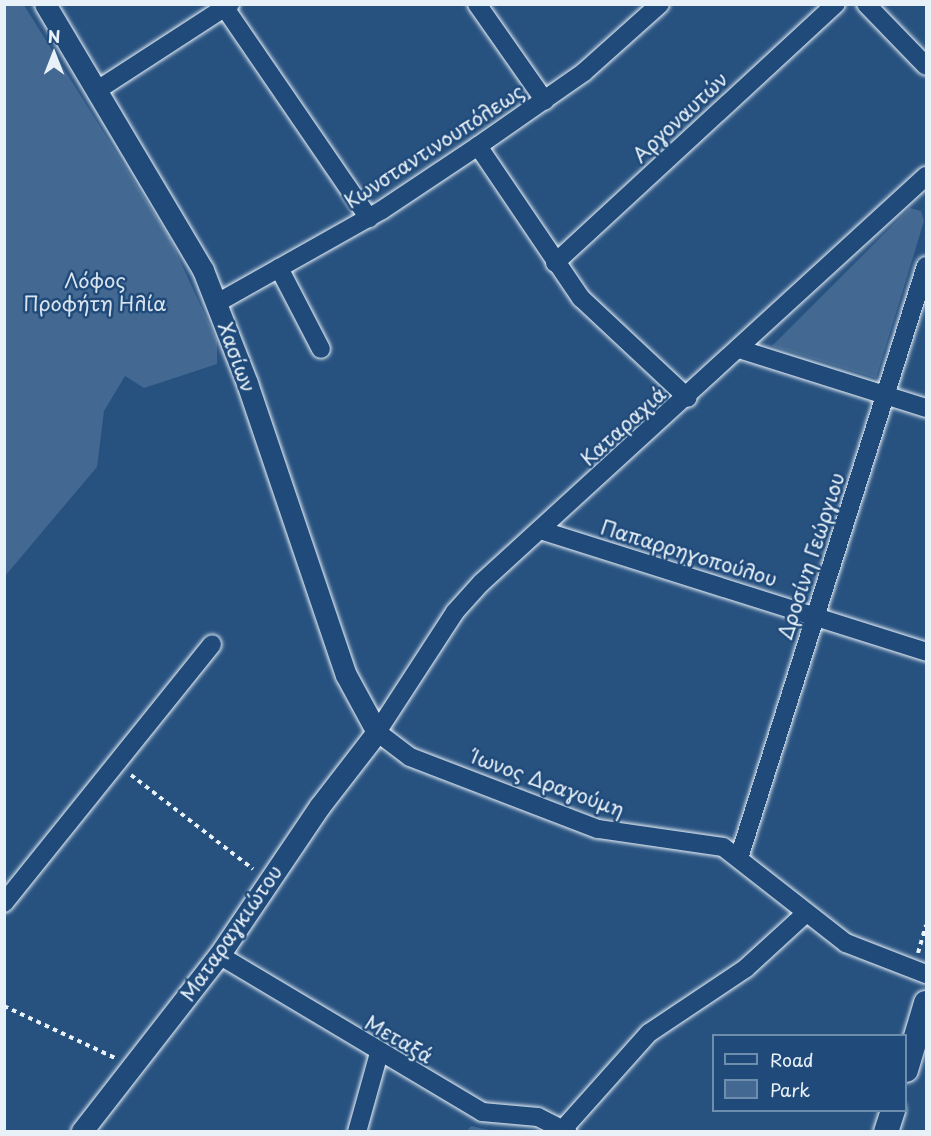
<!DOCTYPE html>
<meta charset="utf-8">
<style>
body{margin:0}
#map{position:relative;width:931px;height:1136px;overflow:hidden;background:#27517f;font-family:"Playpen Sans",sans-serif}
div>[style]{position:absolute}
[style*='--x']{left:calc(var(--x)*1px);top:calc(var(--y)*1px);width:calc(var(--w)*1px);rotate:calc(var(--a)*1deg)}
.green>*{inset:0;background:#436891}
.path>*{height:4px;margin-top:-2px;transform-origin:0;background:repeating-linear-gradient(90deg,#e8f1f8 0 4.5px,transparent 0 9px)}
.roads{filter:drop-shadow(0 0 2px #e8f1f8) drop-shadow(0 0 2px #e8f1f8)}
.minor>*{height:18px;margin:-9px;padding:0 9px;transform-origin:9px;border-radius:9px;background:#1f4a7a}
.tertiary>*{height:21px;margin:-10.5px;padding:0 10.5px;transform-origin:10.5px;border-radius:10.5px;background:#1f4a7a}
.secondary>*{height:24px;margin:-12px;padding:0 12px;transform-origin:12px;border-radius:12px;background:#1f4a7a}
span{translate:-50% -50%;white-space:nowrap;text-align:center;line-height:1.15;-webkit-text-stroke:5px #1f4a7a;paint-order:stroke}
.street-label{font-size:20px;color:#e8f1f8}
.park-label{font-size:20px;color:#d8e3ee}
.frame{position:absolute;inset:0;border:6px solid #e8f1f8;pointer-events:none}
.legend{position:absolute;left:712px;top:1034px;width:195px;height:78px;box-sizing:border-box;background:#1f4a7a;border:2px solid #6f8dac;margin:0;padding:8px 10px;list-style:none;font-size:18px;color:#e8f1f8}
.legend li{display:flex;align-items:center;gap:12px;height:30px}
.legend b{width:30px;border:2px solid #6f8dac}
.north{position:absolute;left:24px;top:24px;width:60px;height:60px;-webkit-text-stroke:4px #1f4a7a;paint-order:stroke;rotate:0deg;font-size:16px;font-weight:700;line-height:24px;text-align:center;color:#e8f1f8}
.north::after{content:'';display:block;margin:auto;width:21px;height:27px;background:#e8f1f8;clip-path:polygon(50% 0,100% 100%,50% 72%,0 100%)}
</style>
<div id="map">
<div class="green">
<div style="clip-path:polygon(24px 5px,170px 239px,217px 341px,217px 364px,144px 388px,125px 376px,104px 411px,97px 467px,5px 576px,4px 5px)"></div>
<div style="clip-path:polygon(910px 208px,921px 211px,924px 221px,876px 378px,772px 346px)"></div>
<div style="clip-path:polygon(471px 1126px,489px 1130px,534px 1131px,467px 1131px)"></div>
</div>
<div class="path">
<div style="--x:131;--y:775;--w:154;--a:37.6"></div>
<div style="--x:918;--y:953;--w:29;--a:-74"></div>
<div style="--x:4;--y:1006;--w:123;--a:25.1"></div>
</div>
<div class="roads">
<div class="minor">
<div style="--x:477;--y:4;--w:118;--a:55"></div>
<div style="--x:866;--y:4;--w:86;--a:45.9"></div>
<div style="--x:225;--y:8;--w:255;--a:55.6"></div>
<div style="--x:96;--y:91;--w:160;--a:-33"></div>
<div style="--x:478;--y:146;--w:184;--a:55.9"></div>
<div style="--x:581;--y:298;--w:146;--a:43.1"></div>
<div style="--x:926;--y:176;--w:603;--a:137.55"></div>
<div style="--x:481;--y:583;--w:39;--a:132"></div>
<div style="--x:455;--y:612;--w:143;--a:123"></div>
<div style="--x:377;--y:732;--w:41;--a:37.1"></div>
<div style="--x:410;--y:757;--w:201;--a:21"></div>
<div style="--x:598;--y:829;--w:126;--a:8.2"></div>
<div style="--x:723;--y:847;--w:156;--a:38"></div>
<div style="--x:846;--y:943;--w:86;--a:21.2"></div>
<div style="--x:555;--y:263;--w:382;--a:-42.7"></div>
<div style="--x:279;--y:268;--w:91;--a:62.6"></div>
<div style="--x:217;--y:303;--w:189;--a:-29.4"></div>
<div style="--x:382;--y:210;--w:115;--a:-33.7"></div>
<div style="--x:478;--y:146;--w:129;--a:-34.9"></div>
<div style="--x:584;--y:72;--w:102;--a:-41.8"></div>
<div style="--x:742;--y:350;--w:193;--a:17.5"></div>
<div style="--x:540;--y:530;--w:405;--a:17.5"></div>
<div style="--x:739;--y:858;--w:621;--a:-72.47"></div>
<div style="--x:4;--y:903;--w:332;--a:-51.2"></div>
<div style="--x:219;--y:955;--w:306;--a:30.8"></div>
<div style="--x:482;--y:1112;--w:56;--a:5.1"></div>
<div style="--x:538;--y:1117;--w:33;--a:27"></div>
<div style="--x:564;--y:1128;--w:127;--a:-48.2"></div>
<div style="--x:649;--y:1033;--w:117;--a:-33.8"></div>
<div style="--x:746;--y:968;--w:81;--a:-42.5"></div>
<div style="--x:357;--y:1132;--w:82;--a:-74.4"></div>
</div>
<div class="tertiary">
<div style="--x:45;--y:4;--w:309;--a:59.3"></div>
<div style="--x:203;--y:270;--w:121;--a:68.7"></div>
<div style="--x:247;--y:383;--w:308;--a:71.3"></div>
<div style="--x:346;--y:675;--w:65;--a:61.5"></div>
<div style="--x:377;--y:732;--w:95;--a:127.7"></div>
<div style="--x:319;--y:807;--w:179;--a:124"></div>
<div style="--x:219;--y:955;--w:224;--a:127.9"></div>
</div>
<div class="secondary">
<div style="--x:906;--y:1070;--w:70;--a:-73.4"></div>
<div style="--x:886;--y:1132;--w:23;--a:-72"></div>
</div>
</div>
<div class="street-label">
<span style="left:680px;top:117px;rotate:-43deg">Αργοναυτών</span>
<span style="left:434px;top:146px;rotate:-33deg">Κωνσταντινουπόλεως</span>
<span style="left:237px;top:357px;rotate:70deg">Χασίων</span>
<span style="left:623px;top:426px;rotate:-42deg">Καταραχιά</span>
<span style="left:689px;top:553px;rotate:17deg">Παπαρρηγοπούλου</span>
<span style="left:811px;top:556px;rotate:-72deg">Δροσίνη Γεώργιου</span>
<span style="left:548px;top:783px;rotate:20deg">Ίωνος Δραγούμη</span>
<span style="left:231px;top:933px;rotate:-55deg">Ματαραγκιώτου</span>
<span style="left:399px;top:1039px;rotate:30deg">Μεταξά</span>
</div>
<div class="park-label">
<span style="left:95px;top:292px">Λόφος<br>Προφήτη Ηλία</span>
</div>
<div class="frame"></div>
<ul class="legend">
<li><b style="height:8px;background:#1f4a7a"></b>Road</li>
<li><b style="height:16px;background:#436891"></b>Park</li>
</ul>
<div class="north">N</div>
</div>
